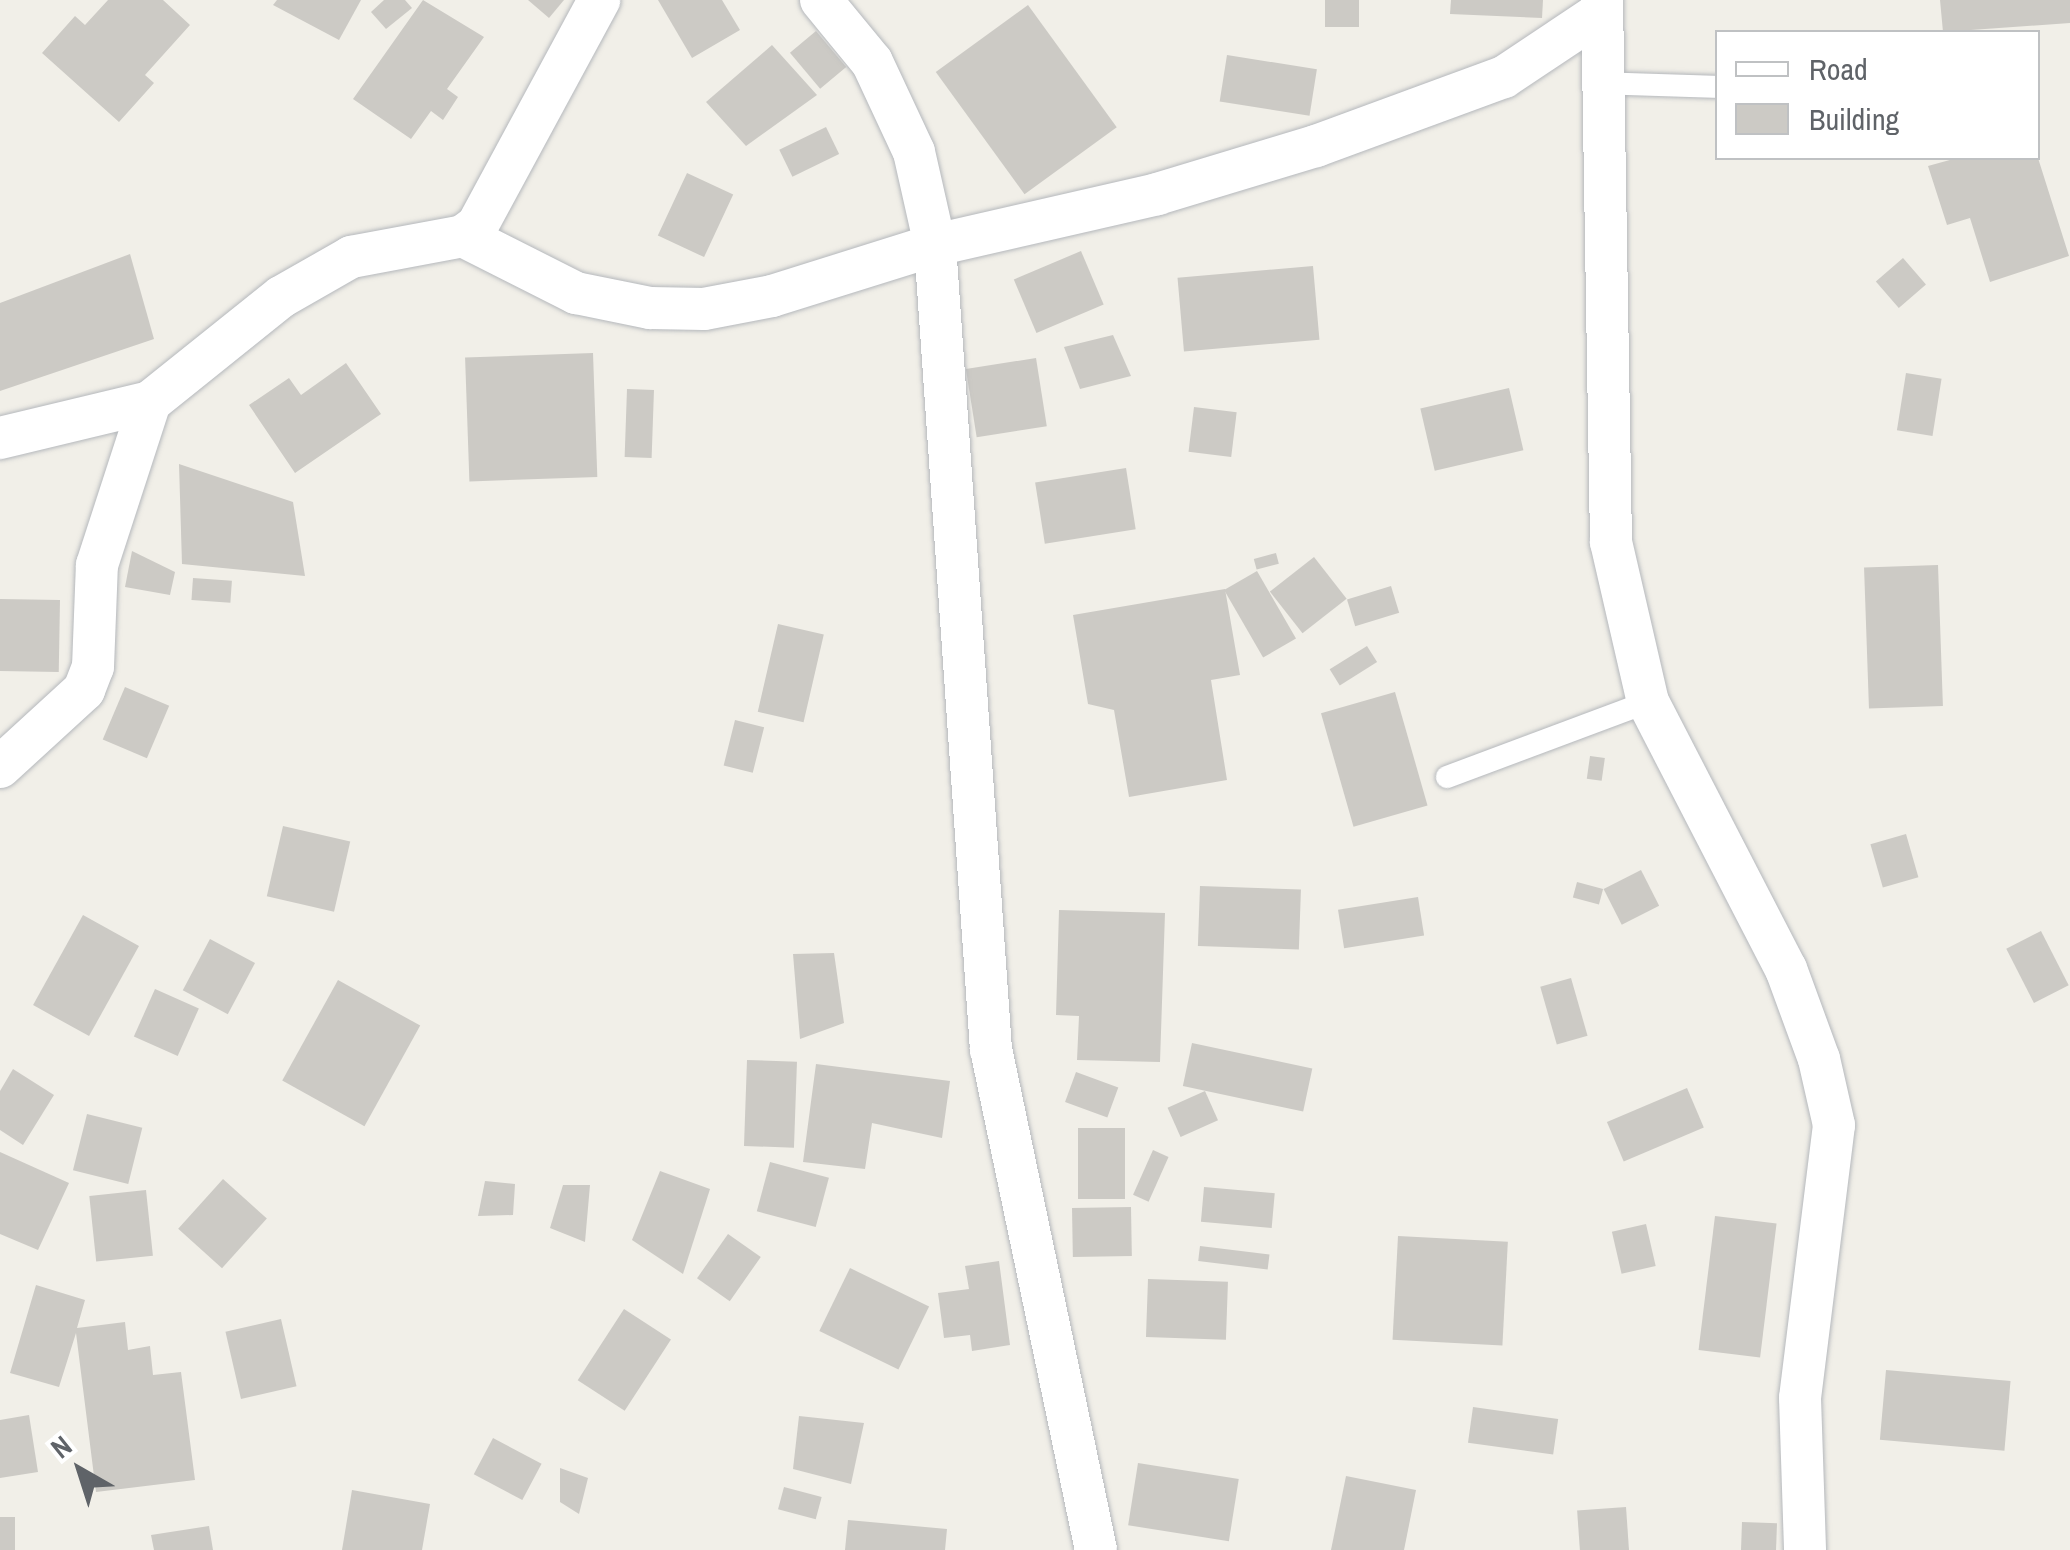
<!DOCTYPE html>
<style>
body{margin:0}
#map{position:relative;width:2070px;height:1550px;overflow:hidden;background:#f1efe8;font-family:"Archivo Narrow",sans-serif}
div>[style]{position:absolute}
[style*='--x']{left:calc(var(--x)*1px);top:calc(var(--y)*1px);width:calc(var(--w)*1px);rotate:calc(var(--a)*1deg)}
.building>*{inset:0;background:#cccac5;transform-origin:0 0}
.roads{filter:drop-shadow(0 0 2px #b5b8bc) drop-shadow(0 0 2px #b5b8bc)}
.service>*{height:22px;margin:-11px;padding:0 11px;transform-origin:11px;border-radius:11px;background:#fff}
.minor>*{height:42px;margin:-21px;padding:0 21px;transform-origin:21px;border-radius:21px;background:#fff}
span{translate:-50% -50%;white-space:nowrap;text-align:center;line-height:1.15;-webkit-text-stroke:9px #fff;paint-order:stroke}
.legend{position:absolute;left:1715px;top:30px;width:325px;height:130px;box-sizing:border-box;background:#fff;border:2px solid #bfc1c3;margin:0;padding:12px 18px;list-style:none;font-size:30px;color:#5f6368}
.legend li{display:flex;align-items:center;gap:20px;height:50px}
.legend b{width:50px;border:2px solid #bfc1c3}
.north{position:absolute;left:30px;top:1420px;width:100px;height:100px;-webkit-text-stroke:8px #fff;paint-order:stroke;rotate:321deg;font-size:28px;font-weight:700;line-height:40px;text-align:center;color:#5f6368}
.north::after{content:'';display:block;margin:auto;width:35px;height:45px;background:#5f6368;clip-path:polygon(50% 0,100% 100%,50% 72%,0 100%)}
</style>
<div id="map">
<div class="building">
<div style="clip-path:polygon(108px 0,163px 0,190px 25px,145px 75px,154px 83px,119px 122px,42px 53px,75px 16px,85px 25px)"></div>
<div style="clip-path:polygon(277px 0,361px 0,339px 40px,273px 5px)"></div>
<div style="clip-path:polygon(384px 0,405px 0,412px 8px,386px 29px,371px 12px)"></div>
<div style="clip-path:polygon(423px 0,484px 37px,447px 89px,458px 97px,443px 120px,431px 111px,411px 139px,353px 99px)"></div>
<div style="clip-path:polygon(528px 0,564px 0,549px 18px)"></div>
<div style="clip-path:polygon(658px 0,722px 0,740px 30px,692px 58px)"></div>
<div style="left:1325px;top:0;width:34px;height:27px"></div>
<div style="clip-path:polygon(1451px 0,1543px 0,1542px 18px,1450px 14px)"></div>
<div style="clip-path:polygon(1940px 0,2070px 0,2070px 23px,1943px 32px)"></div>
<div style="left:1028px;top:5px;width:151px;height:114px;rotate:54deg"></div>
<div style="left:816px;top:31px;width:47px;height:34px;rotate:50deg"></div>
<div style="clip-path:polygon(772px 45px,817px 95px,746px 146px,706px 102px)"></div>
<div style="left:1227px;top:55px;width:91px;height:47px;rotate:9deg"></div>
<div style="left:826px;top:127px;width:30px;height:52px;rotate:64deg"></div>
<div style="clip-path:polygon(1957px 158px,2038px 158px,2069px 256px,1990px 282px,1970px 218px,1947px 225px,1928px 166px)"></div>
<div style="left:687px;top:173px;width:51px;height:69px;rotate:25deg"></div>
<div style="left:1081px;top:251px;width:58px;height:73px;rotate:67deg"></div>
<div style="clip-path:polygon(130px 254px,154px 339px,0 391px,0 303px)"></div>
<div style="left:1903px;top:258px;width:35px;height:36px;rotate:49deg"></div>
<div style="left:1313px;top:266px;width:74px;height:136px;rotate:85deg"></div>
<div style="clip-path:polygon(1113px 335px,1131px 376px,1080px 389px,1064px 347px)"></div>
<div style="left:593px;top:353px;width:124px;height:128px;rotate:88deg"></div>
<div style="left:1036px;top:358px;width:69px;height:71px;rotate:81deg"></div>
<div style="clip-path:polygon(346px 363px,381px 414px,295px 473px,249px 405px,289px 378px,301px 395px)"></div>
<div style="left:1906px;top:373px;width:36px;height:58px;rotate:9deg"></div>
<div style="left:1509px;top:388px;width:64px;height:91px;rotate:77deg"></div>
<div style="left:627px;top:389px;width:27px;height:68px;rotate:2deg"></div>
<div style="left:1194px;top:407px;width:43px;height:45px;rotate:7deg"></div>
<div style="clip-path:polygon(179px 464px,293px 502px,305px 576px,182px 564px)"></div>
<div style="left:1126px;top:468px;width:62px;height:92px;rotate:81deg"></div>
<div style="clip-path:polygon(132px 551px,175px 572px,170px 595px,125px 587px)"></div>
<div style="left:1276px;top:553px;width:11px;height:23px;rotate:75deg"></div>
<div style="left:1314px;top:557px;width:53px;height:56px;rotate:52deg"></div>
<div style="left:1938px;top:565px;width:141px;height:74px;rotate:88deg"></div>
<div style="left:1257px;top:571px;width:78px;height:38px;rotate:60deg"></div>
<div style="left:193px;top:578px;width:39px;height:22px;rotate:4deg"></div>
<div style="left:1391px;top:586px;width:28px;height:46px;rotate:73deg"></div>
<div style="clip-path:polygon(1225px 589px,1240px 675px,1211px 680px,1227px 780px,1129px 797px,1114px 710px,1088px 704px,1073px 615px)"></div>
<div style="left:60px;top:600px;width:72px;height:60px;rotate:91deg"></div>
<div style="left:778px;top:624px;width:47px;height:90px;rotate:13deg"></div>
<div style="left:1367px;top:646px;width:19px;height:44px;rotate:58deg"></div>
<div style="left:125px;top:687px;width:48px;height:57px;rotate:23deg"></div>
<div style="left:1395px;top:692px;width:118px;height:77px;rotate:74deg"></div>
<div style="left:735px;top:720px;width:30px;height:47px;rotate:14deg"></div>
<div style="left:1590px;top:756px;width:15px;height:23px;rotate:8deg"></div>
<div style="left:283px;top:826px;width:69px;height:72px;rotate:13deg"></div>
<div style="left:1906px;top:834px;width:45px;height:37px;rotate:74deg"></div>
<div style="left:1641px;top:870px;width:40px;height:42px;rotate:63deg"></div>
<div style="left:1577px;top:882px;width:27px;height:16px;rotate:15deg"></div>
<div style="left:1200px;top:886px;width:101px;height:60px;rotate:2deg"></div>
<div style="left:1418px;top:897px;width:39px;height:81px;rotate:81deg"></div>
<div style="clip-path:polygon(1059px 910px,1165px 913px,1160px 1062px,1077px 1060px,1079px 1016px,1056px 1015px)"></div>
<div style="left:83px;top:915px;width:64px;height:103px;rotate:29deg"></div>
<div style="left:2041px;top:931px;width:61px;height:39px;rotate:63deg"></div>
<div style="left:210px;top:939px;width:51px;height:58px;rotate:28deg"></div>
<div style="clip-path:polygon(834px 953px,844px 1023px,800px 1039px,793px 954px)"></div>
<div style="left:1571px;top:978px;width:60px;height:32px;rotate:74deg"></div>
<div style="left:338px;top:980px;width:94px;height:115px;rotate:29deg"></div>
<div style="left:155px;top:989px;width:48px;height:52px;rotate:24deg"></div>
<div style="left:1192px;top:1043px;width:123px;height:44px;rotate:12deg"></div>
<div style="left:747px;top:1060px;width:50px;height:86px;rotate:2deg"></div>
<div style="clip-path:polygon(816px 1064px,950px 1081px,942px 1138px,872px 1123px,865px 1169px,803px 1162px)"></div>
<div style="clip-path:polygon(13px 1069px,54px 1095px,23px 1145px,0 1130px,0 1091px)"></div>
<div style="left:1076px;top:1072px;width:45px;height:32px;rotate:20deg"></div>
<div style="left:1687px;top:1088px;width:43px;height:87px;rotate:67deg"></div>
<div style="left:1205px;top:1091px;width:32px;height:41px;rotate:66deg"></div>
<div style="left:87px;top:1114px;width:57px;height:58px;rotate:14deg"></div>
<div style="left:1078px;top:1128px;width:47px;height:71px"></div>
<div style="left:1153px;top:1150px;width:17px;height:49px;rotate:24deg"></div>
<div style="clip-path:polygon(0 1152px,69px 1183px,38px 1250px,0 1234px)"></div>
<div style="left:770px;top:1162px;width:61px;height:51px;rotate:15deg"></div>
<div style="clip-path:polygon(660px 1171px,710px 1189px,683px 1274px,632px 1240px)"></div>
<div style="left:223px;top:1179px;width:59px;height:67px;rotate:42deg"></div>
<div style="clip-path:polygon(485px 1181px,515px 1184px,513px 1215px,478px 1216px)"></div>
<div style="clip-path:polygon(563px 1185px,590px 1185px,585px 1242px,550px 1228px)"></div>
<div style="left:1204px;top:1187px;width:71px;height:35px;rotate:5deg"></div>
<div style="left:146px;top:1190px;width:66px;height:57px;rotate:84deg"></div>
<div style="left:1131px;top:1207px;width:49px;height:59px;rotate:89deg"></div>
<div style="left:1715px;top:1216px;width:62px;height:135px;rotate:7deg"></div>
<div style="left:1646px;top:1224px;width:43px;height:35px;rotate:77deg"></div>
<div style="left:728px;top:1234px;width:40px;height:54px;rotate:35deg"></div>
<div style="left:1398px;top:1236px;width:110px;height:104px;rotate:3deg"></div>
<div style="left:1200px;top:1246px;width:70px;height:15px;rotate:7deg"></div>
<div style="clip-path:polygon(999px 1261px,1010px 1345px,972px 1351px,970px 1335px,944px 1338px,938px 1293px,969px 1289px,965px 1266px)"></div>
<div style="left:850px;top:1268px;width:88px;height:70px;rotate:26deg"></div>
<div style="left:1148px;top:1279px;width:80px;height:58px;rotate:2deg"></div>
<div style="clip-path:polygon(36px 1285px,85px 1300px,77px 1328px,125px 1322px,128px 1350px,150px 1346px,153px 1375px,181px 1372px,195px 1480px,96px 1492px,76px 1333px,59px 1387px,10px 1373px)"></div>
<div style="left:624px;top:1309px;width:56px;height:85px;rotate:33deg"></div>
<div style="left:281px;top:1319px;width:69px;height:57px;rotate:77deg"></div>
<div style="left:1886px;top:1370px;width:125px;height:70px;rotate:5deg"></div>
<div style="left:1473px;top:1407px;width:86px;height:36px;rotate:8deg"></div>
<div style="clip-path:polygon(29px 1415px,38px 1472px,0 1478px,0 1420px)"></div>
<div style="clip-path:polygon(799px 1416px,864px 1423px,851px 1484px,793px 1469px)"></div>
<div style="left:493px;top:1438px;width:55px;height:41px;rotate:28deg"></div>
<div style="left:1138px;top:1463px;width:102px;height:63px;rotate:9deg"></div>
<div style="clip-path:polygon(560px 1468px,588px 1478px,579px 1514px,560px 1502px)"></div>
<div style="clip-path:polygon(1346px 1476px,1416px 1490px,1404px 1550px,1331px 1550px)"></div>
<div style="left:784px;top:1487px;width:39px;height:23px;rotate:15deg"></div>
<div style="clip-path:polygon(352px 1490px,430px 1504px,422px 1550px,342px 1550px)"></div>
<div style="left:1626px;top:1507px;width:43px;height:49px;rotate:86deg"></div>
<div style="left:0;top:1517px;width:15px;height:33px"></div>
<div style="clip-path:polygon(848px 1520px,947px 1529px,945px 1550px,845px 1550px)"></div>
<div style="left:1742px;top:1522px;width:35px;height:28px;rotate:2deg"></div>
<div style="clip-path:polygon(209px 1526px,213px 1550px,154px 1550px,151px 1535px)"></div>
</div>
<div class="roads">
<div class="service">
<div style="--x:1599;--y:83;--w:119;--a:1.9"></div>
<div style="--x:1447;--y:777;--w:215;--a:-20.5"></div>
</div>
<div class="minor">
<div style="--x:821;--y:0;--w:80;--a:50.6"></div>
<div style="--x:872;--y:62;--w:99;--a:65"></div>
<div style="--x:914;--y:152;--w:95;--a:77.3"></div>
<div style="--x:935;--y:245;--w:806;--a:86.02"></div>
<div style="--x:991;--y:1049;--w:512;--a:78.16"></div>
<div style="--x:1602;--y:0;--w:542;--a:89.05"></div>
<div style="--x:1611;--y:542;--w:164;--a:77"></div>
<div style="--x:1648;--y:702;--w:301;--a:62.7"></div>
<div style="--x:1786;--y:969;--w:96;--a:69.9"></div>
<div style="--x:1819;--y:1059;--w:68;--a:77.2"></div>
<div style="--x:1834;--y:1125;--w:275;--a:97.1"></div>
<div style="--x:1800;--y:1398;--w:152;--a:88.1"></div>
<div style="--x:463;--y:236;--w:127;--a:26.8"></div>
<div style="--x:576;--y:293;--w:76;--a:11.5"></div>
<div style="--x:650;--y:308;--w:54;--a:1.1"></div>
<div style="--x:704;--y:309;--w:69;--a:-10.8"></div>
<div style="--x:772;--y:296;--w:171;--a:-17.4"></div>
<div style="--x:935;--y:245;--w:228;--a:-12.9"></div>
<div style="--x:1157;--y:194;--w:166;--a:-16.8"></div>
<div style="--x:1316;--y:146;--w:200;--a:-20.2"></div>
<div style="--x:1504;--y:77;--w:112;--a:-33.7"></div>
<div style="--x:0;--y:438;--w:154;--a:-13.5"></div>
<div style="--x:0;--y:767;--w:114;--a:-42.5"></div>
<div style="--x:84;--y:690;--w:25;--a:-69"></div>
<div style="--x:93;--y:667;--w:102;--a:-87.8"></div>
<div style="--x:97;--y:565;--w:171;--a:-72"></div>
<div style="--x:150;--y:402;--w:168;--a:-38.7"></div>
<div style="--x:281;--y:297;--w:81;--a:-29.7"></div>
<div style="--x:351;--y:257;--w:114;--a:-10.6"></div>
<div style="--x:463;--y:236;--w:17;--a:-36"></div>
<div style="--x:477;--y:226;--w:257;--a:-61.6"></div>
</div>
</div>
<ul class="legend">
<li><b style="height:12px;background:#fff"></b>Road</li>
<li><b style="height:28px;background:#cccac5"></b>Building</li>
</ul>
<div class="north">N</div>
</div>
